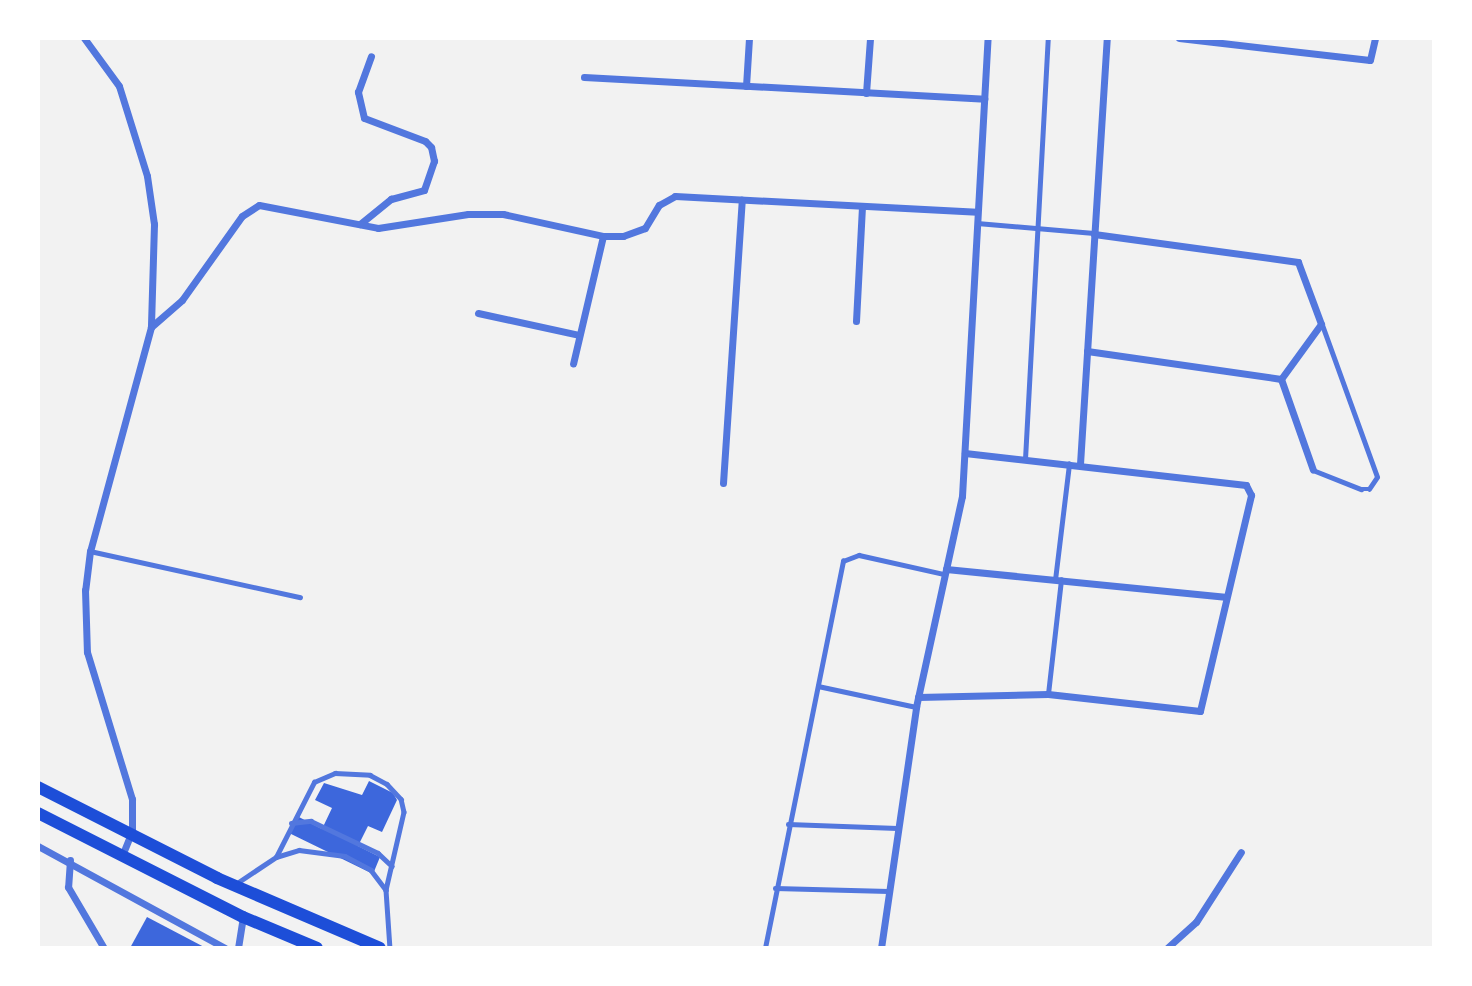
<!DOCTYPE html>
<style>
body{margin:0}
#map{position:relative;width:1472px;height:986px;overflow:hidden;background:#f2f2f2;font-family:Georgia,serif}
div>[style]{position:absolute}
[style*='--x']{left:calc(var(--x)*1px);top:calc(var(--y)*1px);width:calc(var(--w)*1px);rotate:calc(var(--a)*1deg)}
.building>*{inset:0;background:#3d67dc}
.service>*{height:4.5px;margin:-2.25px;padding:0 2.25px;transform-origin:2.25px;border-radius:2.25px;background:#5277de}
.minor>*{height:7px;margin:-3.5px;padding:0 3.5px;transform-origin:3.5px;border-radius:3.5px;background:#5277de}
.primary>*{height:12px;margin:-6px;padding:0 6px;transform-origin:6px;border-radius:6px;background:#1d4ed8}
span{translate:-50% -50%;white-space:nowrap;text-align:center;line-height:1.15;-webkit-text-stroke:7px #fff;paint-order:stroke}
.frame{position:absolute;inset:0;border:40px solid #fff;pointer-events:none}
</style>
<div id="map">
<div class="building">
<div style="clip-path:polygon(369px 781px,393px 793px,397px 800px,382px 832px,368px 826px,358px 846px,380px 857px,373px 874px,289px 833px,297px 816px,322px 829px,332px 808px,315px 800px,324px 783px,362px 795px)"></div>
<div style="clip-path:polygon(147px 917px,206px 948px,130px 948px)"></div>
</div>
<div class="service">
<div style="--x:977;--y:223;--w:117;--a:4.9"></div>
<div style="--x:1025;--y:459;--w:422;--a:-86.9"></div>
<div style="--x:1313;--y:470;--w:52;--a:21.6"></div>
<div style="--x:1361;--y:489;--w:8;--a:0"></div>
<div style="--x:1369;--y:489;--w:14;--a:-56"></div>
<div style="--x:1377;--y:477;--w:162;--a:-109.9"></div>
<div style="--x:90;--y:551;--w:215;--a:12.4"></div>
<div style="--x:1055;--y:580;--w:117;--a:-83.1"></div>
<div style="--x:818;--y:686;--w:100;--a:12.1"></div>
<div style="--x:1048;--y:694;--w:115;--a:-83.5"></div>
<div style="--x:291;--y:823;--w:20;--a:-6"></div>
<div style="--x:311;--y:821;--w:74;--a:25.5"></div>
<div style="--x:378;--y:853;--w:19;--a:43"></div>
<div style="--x:788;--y:824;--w:109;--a:2.1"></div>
<div style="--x:276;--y:857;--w:84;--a:-63.1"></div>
<div style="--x:314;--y:782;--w:23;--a:-23"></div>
<div style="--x:335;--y:773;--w:35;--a:3"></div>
<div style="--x:370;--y:775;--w:19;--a:28"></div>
<div style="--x:387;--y:784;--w:21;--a:47"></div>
<div style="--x:401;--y:799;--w:13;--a:77"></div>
<div style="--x:404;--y:812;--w:80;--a:103"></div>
<div style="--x:237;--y:883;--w:47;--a:-33.7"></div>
<div style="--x:276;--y:857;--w:24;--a:-17"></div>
<div style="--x:299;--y:850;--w:46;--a:7.4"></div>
<div style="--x:345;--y:856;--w:30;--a:28"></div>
<div style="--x:371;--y:870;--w:25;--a:53"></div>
<div style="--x:386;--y:890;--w:58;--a:86.1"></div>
<div style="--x:775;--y:888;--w:113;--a:1.5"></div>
<div style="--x:765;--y:948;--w:395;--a:-78.6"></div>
<div style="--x:843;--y:561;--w:17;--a:-21"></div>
<div style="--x:859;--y:555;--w:87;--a:12.6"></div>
</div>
<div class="minor">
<div style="--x:84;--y:38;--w:59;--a:53.9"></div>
<div style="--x:119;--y:86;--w:94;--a:72.7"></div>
<div style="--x:147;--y:176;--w:49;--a:81.7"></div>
<div style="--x:154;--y:224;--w:103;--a:91.7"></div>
<div style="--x:151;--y:327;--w:232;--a:105.2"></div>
<div style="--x:90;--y:551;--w:39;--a:97"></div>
<div style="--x:85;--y:590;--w:62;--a:88.2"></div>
<div style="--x:87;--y:652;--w:154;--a:73"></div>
<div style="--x:132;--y:799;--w:32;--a:90"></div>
<div style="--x:132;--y:831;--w:24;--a:112"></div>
<div style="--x:1179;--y:38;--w:192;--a:6.6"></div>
<div style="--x:1370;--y:60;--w:23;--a:-77"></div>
<div style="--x:584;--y:77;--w:401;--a:3.1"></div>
<div style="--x:746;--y:86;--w:48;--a:-86.4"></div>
<div style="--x:866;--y:93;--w:55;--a:-85.8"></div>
<div style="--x:360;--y:224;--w:40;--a:-39"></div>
<div style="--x:391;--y:199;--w:34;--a:-15"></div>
<div style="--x:424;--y:190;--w:31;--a:-71"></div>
<div style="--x:434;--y:161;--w:14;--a:-102"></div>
<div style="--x:431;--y:147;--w:8;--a:-135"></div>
<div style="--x:425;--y:141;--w:65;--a:-159.3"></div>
<div style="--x:364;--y:118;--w:27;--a:-103"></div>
<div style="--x:358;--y:92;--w:38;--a:-70"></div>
<div style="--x:1094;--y:234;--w:206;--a:7.8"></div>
<div style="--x:1298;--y:262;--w:66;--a:69.6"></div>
<div style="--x:1321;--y:324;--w:68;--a:126"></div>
<div style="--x:603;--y:236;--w:20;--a:0"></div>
<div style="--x:623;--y:236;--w:23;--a:-20"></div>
<div style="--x:645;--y:228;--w:27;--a:-59"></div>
<div style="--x:659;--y:205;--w:18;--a:-29"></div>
<div style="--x:675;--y:196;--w:302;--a:3"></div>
<div style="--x:478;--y:313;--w:103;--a:12.3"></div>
<div style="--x:856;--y:321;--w:115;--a:-87"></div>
<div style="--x:151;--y:327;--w:41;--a:-41.1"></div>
<div style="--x:182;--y:300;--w:103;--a:-54.5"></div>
<div style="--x:242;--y:216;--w:20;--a:-33"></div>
<div style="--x:259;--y:205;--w:121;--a:10.9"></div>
<div style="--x:378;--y:228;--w:91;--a:-8.8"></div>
<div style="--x:468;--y:214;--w:35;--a:0"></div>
<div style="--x:503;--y:214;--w:102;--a:12.4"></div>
<div style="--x:603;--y:236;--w:131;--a:103.2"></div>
<div style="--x:1087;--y:351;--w:196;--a:8.2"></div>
<div style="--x:1281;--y:379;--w:96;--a:70.6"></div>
<div style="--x:1080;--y:464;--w:427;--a:-86.4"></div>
<div style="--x:723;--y:483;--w:284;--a:-86.2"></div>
<div style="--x:946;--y:569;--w:280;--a:5.7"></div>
<div style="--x:918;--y:697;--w:130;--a:-1.3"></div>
<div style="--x:1048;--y:694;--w:153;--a:6.4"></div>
<div style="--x:1200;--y:711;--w:222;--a:-76.7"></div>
<div style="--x:1251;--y:495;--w:11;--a:-117"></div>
<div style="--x:1246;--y:485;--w:283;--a:-173.5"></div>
<div style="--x:38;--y:846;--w:213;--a:28.6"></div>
<div style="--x:70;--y:860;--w:27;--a:94"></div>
<div style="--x:68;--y:887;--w:71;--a:59.5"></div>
<div style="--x:238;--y:948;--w:31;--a:-81"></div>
<div style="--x:881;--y:948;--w:244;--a:-81.7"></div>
<div style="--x:916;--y:707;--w:216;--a:-77.7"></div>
<div style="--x:962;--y:496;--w:459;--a:-86.8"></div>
<div style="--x:1167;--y:948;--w:39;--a:-42"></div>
<div style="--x:1196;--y:922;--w:83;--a:-57.3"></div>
</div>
<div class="primary">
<div style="--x:38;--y:787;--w:201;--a:26.9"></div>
<div style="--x:217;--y:878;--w:177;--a:23.2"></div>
<div style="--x:38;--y:813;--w:230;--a:26.9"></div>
<div style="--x:243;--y:917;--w:80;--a:22.7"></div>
</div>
<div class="frame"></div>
</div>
